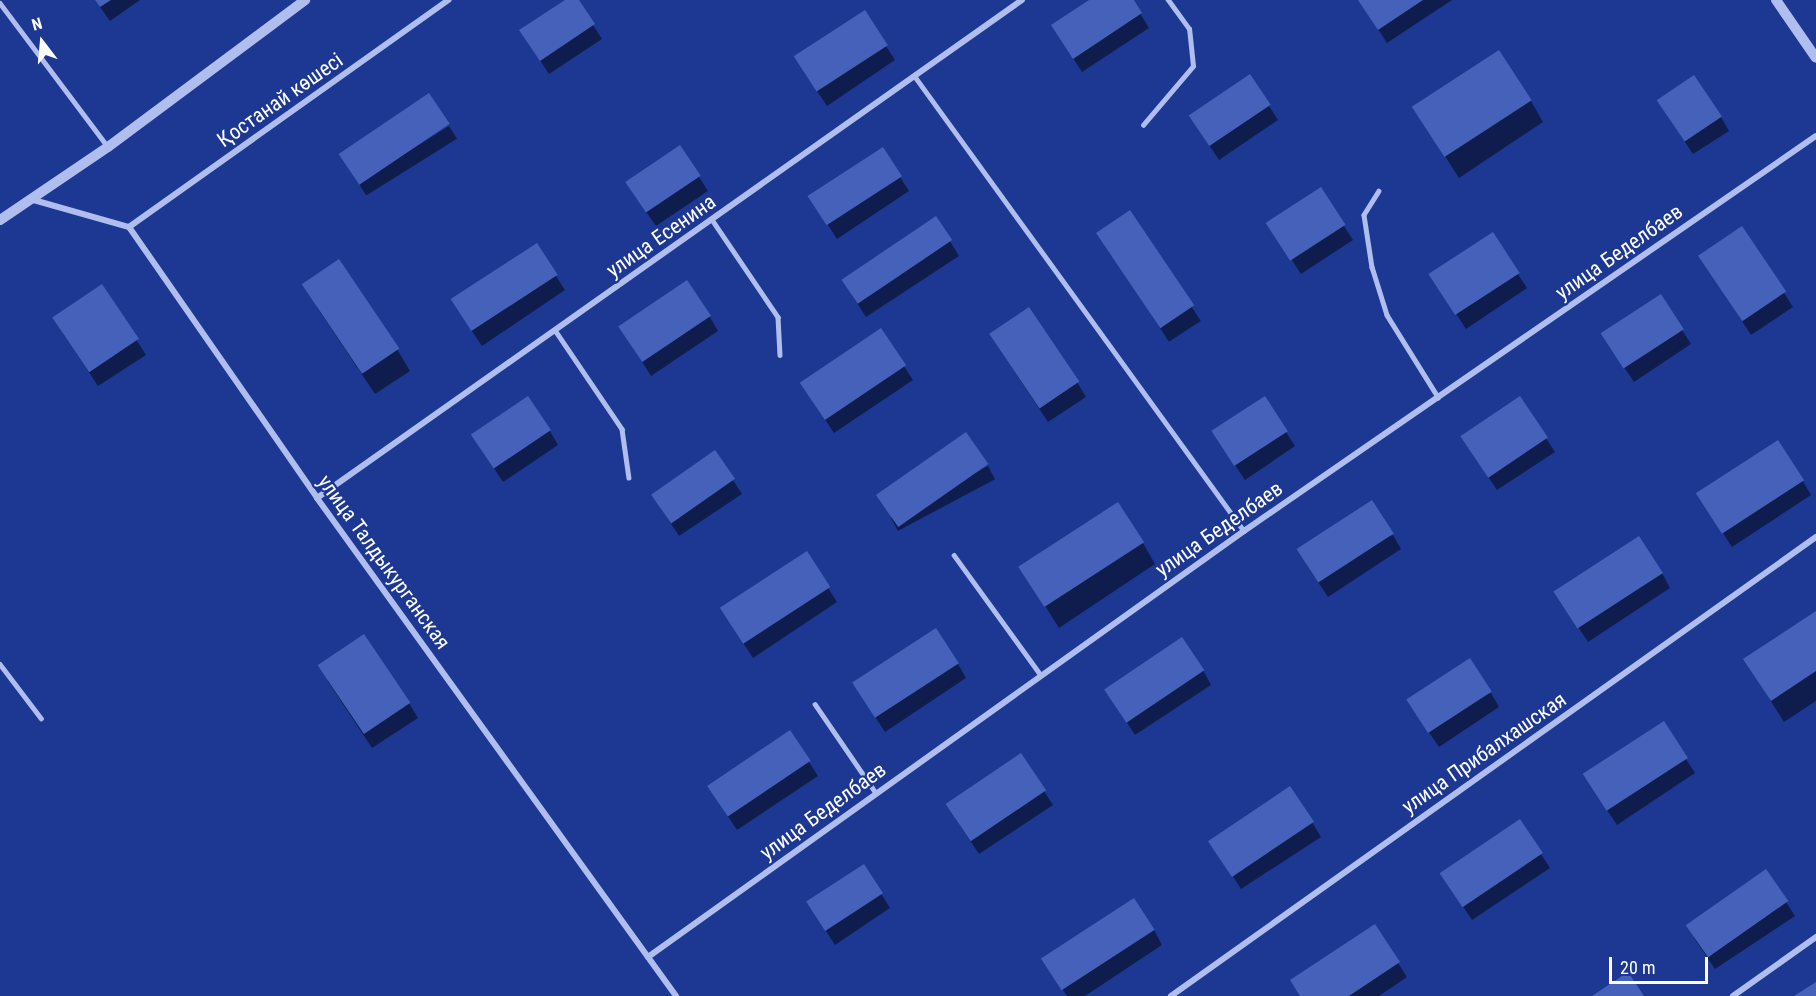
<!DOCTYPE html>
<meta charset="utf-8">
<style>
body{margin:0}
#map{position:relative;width:1816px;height:996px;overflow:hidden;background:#1d3893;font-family:"Roboto Condensed",sans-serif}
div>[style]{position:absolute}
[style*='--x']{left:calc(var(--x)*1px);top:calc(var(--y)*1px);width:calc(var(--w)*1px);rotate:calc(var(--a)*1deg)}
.shadow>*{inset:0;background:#0007;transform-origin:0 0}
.building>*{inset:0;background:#4661b9;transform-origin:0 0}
.service>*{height:4.5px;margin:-2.25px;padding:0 2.25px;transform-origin:2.25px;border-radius:2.25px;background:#afbeee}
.minor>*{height:6px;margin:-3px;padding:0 3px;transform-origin:3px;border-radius:3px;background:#afbeee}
.tertiary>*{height:10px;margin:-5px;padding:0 5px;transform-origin:5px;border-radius:5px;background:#afbeee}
span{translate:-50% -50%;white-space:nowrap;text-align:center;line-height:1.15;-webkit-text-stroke:4.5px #1d3893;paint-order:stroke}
.street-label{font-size:21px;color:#fff}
.north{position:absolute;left:12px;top:12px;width:60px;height:60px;-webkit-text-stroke:4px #1d3893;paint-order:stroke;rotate:344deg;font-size:16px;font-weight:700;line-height:24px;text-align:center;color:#fff}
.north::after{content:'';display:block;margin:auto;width:21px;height:27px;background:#fff;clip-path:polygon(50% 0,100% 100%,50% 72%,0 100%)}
.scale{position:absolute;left:1609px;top:957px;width:99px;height:27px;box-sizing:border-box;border:3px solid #fff;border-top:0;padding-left:8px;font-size:18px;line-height:21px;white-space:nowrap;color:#fff;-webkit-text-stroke:4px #1d3893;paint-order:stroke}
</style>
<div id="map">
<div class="shadow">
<div style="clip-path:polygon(95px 0,140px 0,110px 21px)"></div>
<div style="clip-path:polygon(568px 0,577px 0,602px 39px,549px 74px,530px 45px)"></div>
<div style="clip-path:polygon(1092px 0,1132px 0,1149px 28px,1082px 72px,1061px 40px)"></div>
<div style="clip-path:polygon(1359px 0,1452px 0,1387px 43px)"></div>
<div style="clip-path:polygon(864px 12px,895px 60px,827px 106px,804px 72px)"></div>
<div style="clip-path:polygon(1250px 76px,1278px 120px,1219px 160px,1199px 130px)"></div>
<div style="clip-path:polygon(1531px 101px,1543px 122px,1459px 178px,1414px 108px)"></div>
<div style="clip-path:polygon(1667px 115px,1721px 117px,1729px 131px,1693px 154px)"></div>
<div style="left:449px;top:126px;width:15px;height:107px;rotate:58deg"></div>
<div style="clip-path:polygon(680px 147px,708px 191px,656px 226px,635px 196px)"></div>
<div style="clip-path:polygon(882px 149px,909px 191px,837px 239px,819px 211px)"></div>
<div style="left:1130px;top:212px;width:130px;height:38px;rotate:57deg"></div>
<div style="clip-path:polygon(936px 218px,959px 256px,866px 317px,851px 294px)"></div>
<div style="clip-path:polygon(1344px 226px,1353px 240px,1301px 274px,1277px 237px)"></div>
<div style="clip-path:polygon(1492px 234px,1527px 288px,1466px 329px,1440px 289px)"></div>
<div style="clip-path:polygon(536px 245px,565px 290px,482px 346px,461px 315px)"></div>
<div style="clip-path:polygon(1708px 269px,1784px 293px,1793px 307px,1751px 335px)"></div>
<div style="clip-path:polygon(102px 286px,146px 355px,98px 386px,62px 332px)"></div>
<div style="clip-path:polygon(1660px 296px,1691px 344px,1634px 382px,1611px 348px)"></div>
<div style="clip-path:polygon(316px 306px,397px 349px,410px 371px,375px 394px)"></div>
<div style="clip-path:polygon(710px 317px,718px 331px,651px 376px,620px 327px)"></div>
<div style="clip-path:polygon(881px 331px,913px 380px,834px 433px,810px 397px)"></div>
<div style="clip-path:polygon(999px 348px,1077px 382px,1086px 397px,1048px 422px)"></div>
<div style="clip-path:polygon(1264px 398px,1295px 446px,1245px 480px,1222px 446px)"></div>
<div style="clip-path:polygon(1520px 398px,1555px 452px,1497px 490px,1470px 450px)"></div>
<div style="clip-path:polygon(550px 431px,558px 445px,503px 482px,481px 449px)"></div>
<div style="left:988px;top:466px;width:15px;height:110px;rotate:62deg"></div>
<div style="clip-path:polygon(733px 480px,742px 494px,679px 536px,660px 507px)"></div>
<div style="clip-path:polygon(1803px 481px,1811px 495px,1732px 547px,1707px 509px)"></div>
<div style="clip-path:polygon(1393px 535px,1401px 549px,1328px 597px,1306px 564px)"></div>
<div style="clip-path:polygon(1143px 543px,1155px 564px,1059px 628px,1021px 568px)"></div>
<div style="clip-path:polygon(806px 553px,837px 602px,753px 658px,730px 623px)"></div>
<div style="clip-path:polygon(1662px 573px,1670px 588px,1588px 642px,1565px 607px)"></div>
<div style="clip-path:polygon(1816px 613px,1816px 701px,1784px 722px,1745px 660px)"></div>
<div style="clip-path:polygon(958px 664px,966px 678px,885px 732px,863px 698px)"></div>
<div style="clip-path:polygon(1203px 670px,1211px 685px,1135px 735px,1114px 703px)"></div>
<div style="clip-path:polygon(327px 680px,409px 703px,418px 718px,372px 748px)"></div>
<div style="clip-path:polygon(1491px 693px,1499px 707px,1439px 747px,1417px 715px)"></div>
<div style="clip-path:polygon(1663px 723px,1695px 773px,1617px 825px,1593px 789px)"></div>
<div style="clip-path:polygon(790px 732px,818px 776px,737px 830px,717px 800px)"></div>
<div style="clip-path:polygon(1044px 791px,1053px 805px,979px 854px,955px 818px)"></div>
<div style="clip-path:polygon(1312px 822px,1321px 837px,1241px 889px,1219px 855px)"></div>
<div style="clip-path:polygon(1541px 854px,1550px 868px,1472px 920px,1450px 887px)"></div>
<div style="clip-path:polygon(864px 866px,890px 908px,835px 945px,817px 917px)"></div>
<div style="clip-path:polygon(1786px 902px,1795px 916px,1715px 969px,1694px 938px)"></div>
<div style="clip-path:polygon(1374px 926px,1407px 977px,1379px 996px,1301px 996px)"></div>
<div style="clip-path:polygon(1154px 930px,1162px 945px,1085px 996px,1067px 996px,1052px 974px)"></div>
</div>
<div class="building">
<div style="clip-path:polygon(95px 0,111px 0,100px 7px)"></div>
<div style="clip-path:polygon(565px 0,579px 0,595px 24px,540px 61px,519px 30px)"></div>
<div style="clip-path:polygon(1089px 0,1134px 0,1142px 13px,1073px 59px,1051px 25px)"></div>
<div style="clip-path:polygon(1358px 0,1423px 0,1378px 30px)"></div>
<div style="left:865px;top:10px;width:42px;height:85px;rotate:57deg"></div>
<div style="left:1499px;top:50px;width:60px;height:104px;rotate:57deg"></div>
<div style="left:1250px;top:74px;width:37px;height:74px;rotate:56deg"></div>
<div style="left:1694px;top:75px;width:50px;height:45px;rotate:56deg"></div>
<div style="left:429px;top:93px;width:37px;height:109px;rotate:56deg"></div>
<div style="left:680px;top:145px;width:37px;height:66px;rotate:56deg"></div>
<div style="left:883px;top:147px;width:35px;height:90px;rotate:57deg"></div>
<div style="left:1321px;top:187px;width:45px;height:66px;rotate:57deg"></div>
<div style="left:1130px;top:210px;width:115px;height:41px;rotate:56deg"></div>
<div style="left:936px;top:216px;width:29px;height:114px;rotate:56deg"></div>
<div style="left:1742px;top:226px;width:79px;height:53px;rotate:56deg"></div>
<div style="left:1493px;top:232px;width:49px;height:77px;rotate:57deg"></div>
<div style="left:537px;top:243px;width:38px;height:103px;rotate:57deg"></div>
<div style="left:339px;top:259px;width:108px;height:45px;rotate:56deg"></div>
<div style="left:687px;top:280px;width:43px;height:83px;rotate:56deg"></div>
<div style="left:102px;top:284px;width:66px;height:60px;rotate:56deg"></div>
<div style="left:1661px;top:294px;width:42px;height:72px;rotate:57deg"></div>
<div style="left:1029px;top:307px;width:90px;height:48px;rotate:56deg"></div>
<div style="left:881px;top:328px;width:45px;height:98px;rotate:56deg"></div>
<div style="left:528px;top:396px;width:41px;height:69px;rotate:56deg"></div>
<div style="left:1265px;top:396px;width:42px;height:64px;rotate:57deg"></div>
<div style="left:1520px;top:396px;width:50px;height:72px;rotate:56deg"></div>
<div style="left:966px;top:432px;width:39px;height:110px;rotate:55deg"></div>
<div style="left:1778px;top:440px;width:48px;height:98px;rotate:57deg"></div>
<div style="left:715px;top:450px;width:35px;height:78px;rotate:55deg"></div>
<div style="left:1372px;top:500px;width:40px;height:90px;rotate:57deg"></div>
<div style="left:1118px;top:502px;width:48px;height:119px;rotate:57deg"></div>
<div style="left:1639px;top:536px;width:44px;height:102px;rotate:57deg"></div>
<div style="left:807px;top:551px;width:43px;height:104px;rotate:57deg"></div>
<div style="clip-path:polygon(1816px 611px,1816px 671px,1771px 701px,1743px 659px)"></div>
<div style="left:936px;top:628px;width:42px;height:100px;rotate:57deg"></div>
<div style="left:364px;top:634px;width:83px;height:56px;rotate:56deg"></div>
<div style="left:1182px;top:637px;width:40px;height:94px;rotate:56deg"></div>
<div style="left:1470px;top:658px;width:40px;height:76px;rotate:57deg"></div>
<div style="left:1664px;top:721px;width:44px;height:97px;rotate:57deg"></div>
<div style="left:790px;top:730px;width:37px;height:100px;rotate:56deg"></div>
<div style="left:1021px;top:753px;width:45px;height:91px;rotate:56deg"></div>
<div style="left:1290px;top:786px;width:43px;height:99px;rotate:56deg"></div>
<div style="left:1520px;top:819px;width:41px;height:97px;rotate:56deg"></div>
<div style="left:864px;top:864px;width:35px;height:69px;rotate:57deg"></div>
<div style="left:1766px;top:869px;width:39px;height:98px;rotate:55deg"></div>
<div style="left:1134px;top:898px;width:38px;height:111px;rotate:57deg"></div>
<div style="clip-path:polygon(1375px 924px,1400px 962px,1349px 996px,1300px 996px,1290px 980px)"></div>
<div style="clip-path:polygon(1628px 972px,1644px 996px,1592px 996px)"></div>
<div style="clip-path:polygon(1816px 982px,1816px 996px,1794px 996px)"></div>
</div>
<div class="service">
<div style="--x:0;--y:3;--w:180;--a:53.1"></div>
<div style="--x:916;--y:78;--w:559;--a:54.09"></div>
<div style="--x:1143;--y:125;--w:77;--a:-49.7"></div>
<div style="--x:1193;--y:66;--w:37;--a:-96"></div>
<div style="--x:1189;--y:29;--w:36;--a:-126"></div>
<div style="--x:1379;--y:191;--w:28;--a:122"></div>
<div style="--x:1364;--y:215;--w:53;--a:81.3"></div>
<div style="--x:1372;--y:267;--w:50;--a:72.6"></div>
<div style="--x:1387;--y:315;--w:97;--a:58.1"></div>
<div style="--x:713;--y:221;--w:116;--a:55.9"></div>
<div style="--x:778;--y:317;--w:38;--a:87"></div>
<div style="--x:555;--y:330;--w:120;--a:55.9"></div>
<div style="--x:622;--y:429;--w:49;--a:81.9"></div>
<div style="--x:954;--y:555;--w:148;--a:54.1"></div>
<div style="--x:0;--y:664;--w:68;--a:52.8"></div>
<div style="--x:815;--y:704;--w:108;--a:55.6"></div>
</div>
<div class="minor">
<div style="--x:30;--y:199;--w:103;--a:15.8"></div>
<div style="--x:129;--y:227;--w:330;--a:55.2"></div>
<div style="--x:317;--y:498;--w:614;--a:54.21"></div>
<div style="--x:129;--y:227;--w:392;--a:-35.4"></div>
<div style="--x:317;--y:498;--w:863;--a:-35.24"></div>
<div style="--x:648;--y:957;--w:733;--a:-35.56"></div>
<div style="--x:1244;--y:531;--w:695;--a:-34.63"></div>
<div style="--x:1171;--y:996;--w:792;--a:-35.44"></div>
<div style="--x:1733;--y:996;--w:102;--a:-35.4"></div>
</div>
<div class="tertiary">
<div style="--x:1776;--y:0;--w:70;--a:55.4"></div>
<div style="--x:0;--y:220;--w:130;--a:-34.1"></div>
<div style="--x:108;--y:147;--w:246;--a:-36.7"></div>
</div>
<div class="street-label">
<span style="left:280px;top:100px;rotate:-35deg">Қостанай көшесі</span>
<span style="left:661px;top:236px;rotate:-35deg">улица Есенина</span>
<span style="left:1619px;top:252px;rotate:-35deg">улица Беделбаев</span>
<span style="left:1219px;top:529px;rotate:-35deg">улица Беделбаев</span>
<span style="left:384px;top:562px;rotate:54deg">улица Талдыкурганская</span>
<span style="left:1484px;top:753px;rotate:-35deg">улица Прибалхашская</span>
<span style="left:823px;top:811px;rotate:-36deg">улица Беделбаев</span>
</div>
<div class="north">N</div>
<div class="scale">20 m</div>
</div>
